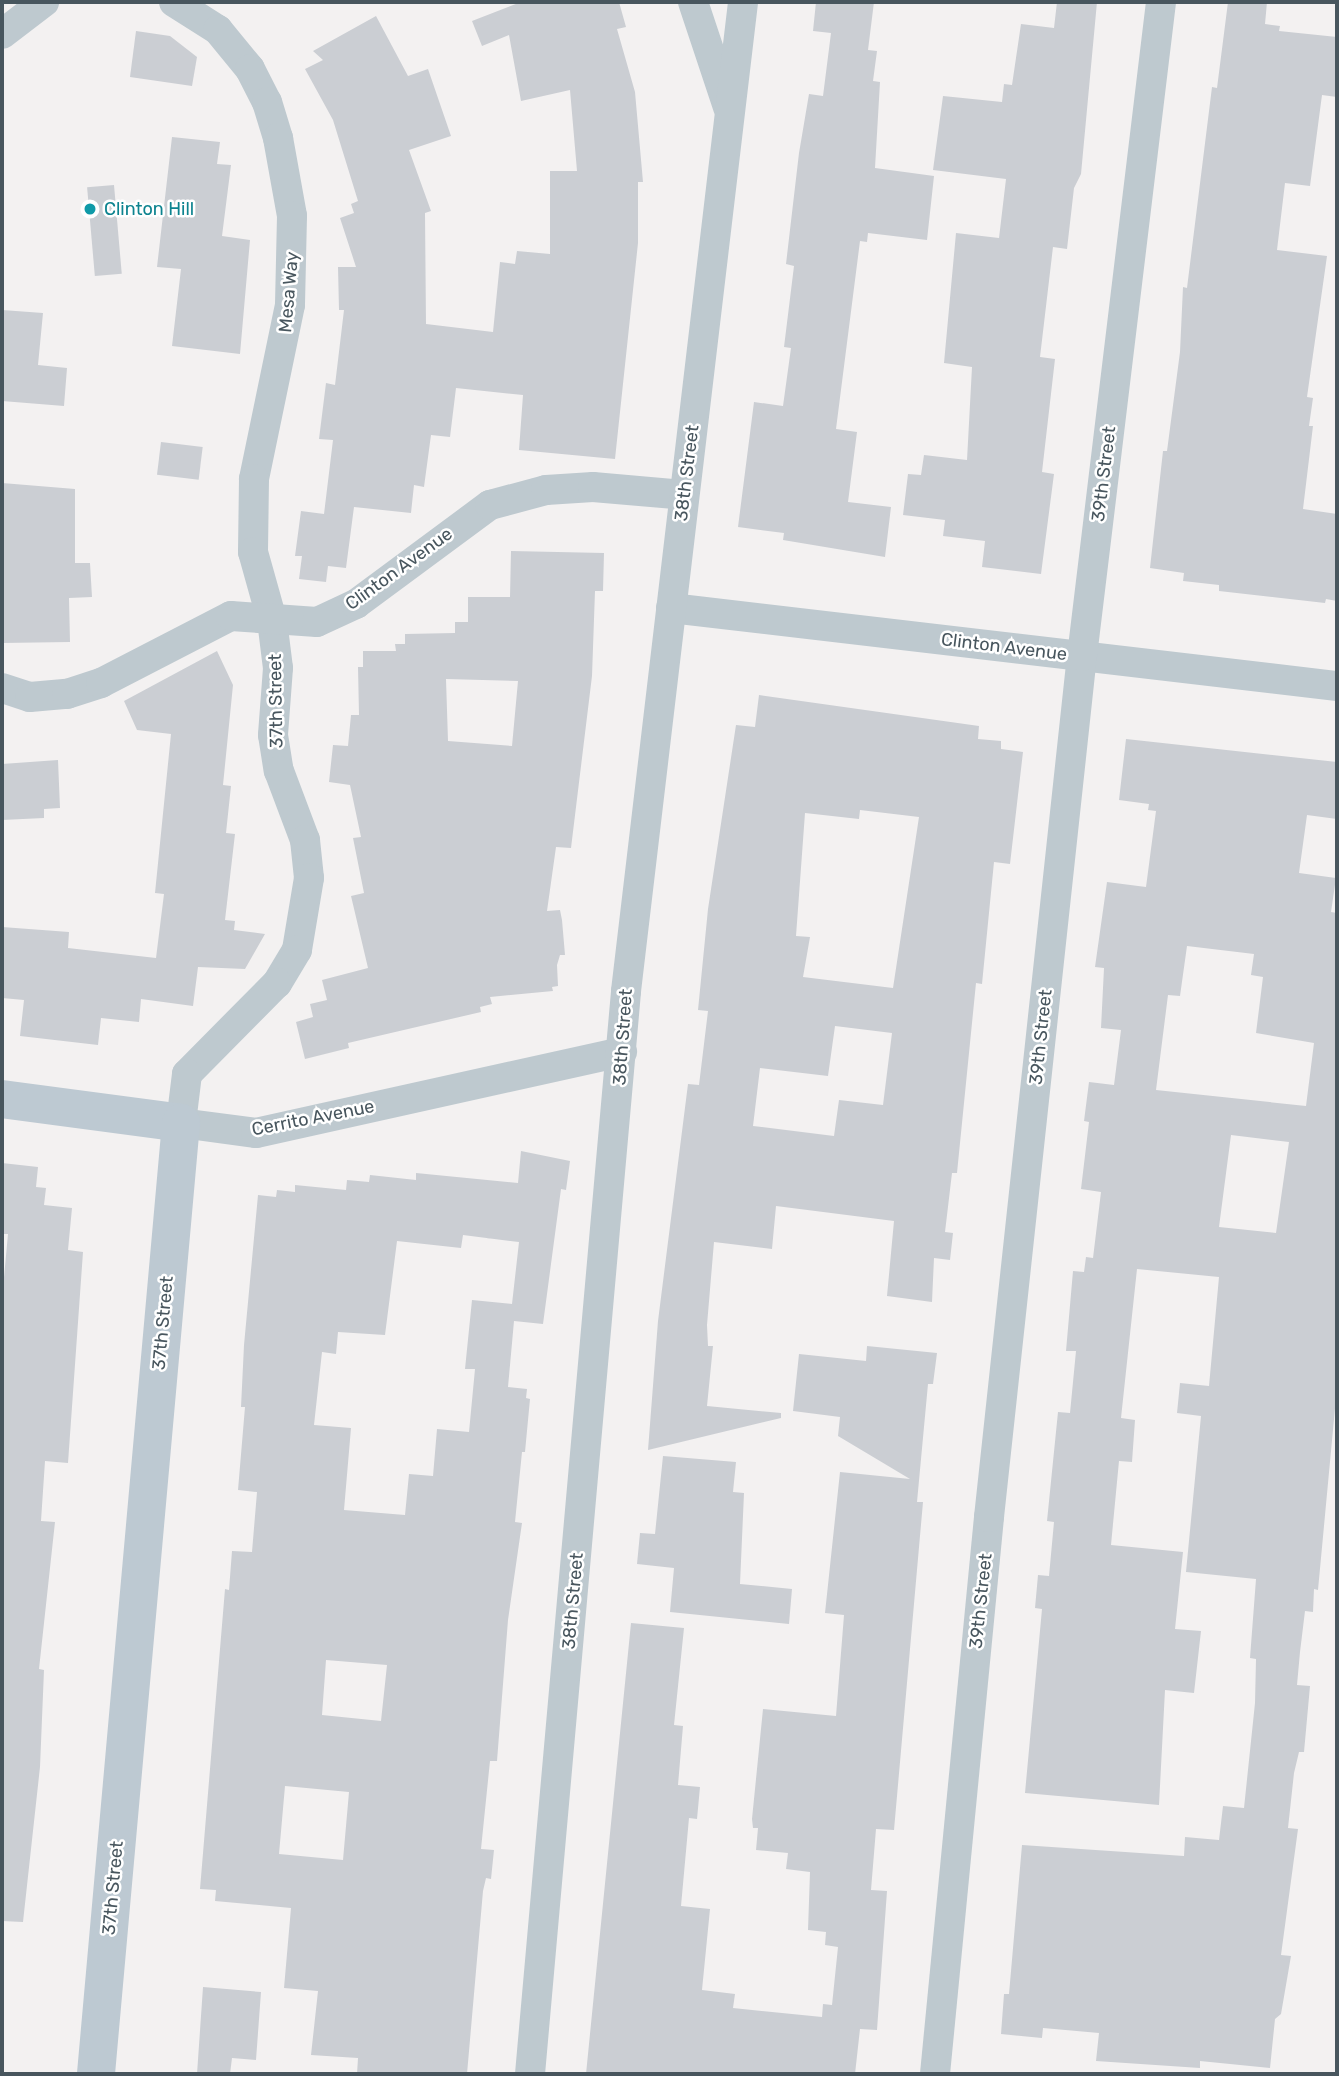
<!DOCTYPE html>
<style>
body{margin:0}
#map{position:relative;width:1339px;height:2076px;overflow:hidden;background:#f3f1f1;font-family:Rubik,sans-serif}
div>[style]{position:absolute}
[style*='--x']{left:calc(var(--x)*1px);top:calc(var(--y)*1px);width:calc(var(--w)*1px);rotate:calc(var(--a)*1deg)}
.building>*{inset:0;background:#cbced3;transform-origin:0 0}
.street>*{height:30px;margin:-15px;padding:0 15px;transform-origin:15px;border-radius:15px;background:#bec9cf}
.secondary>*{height:38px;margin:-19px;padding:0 19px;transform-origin:19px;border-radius:19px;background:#bdc9d2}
.dots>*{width:19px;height:19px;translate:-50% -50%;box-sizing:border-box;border:4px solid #fff;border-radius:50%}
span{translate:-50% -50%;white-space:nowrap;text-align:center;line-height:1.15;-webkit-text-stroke:5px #fff;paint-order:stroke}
.culture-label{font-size:18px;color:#0d838f}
.left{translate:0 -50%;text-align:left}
.street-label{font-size:18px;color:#48565e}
.frame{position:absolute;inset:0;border:4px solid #48565e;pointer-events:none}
</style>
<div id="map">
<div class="building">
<div style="clip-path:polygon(521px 2px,619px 2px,626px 27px,617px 29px,635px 92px,643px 182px,638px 182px,638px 243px,615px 459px,519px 450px,523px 395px,456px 388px,450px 437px,431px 435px,424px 487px,414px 485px,411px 513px,354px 507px,346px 568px,328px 566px,326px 582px,299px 579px,302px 556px,295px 556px,301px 511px,324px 514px,333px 440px,319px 439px,326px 383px,335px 385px,344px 310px,339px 310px,338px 267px,356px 267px,340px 218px,354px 213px,351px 204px,358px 201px,333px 120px,305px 69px,323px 60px,313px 51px,376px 16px,408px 76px,428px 69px,451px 136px,409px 150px,431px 211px,425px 213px,426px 324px,493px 332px,500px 262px,515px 264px,517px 251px,550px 254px,550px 171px,577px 171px,570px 90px,521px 101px,509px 35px,482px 46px,472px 21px)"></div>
<div style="clip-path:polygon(816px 2px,874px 2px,868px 50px,877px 51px,873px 81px,880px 82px,875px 168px,934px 176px,927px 240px,868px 233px,867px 242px,860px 241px,836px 429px,857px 432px,848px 502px,891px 507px,885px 557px,783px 540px,784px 533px,738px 527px,754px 402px,783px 406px,791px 348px,784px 347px,794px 266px,786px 264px,799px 153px,809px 94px,823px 96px,831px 33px,813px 31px)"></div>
<div style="clip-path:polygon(1057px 2px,1097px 2px,1081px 174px,1074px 188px,1067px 249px,1053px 247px,1040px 357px,1055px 359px,1042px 472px,1054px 474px,1041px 574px,982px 567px,985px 541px,943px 536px,945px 520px,903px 515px,908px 474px,921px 475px,924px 455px,967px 460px,972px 367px,944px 363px,956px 233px,999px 238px,1006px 179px,933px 170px,943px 96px,1002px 102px,1004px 84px,1012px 85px,1021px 24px,1054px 28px)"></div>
<div style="clip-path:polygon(1228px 2px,1267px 2px,1265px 24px,1280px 26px,1279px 31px,1337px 37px,1337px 97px,1322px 95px,1310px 186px,1285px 183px,1277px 250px,1327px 256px,1307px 397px,1313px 398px,1309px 426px,1313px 426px,1303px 509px,1337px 514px,1337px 601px,1326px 599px,1325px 603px,1219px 591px,1219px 585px,1183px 581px,1184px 573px,1150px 568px,1163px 451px,1167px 451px,1180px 352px,1183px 287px,1187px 288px,1212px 87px,1217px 88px)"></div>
<div style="clip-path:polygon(136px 31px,170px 36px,197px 57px,192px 86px,130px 77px)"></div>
<div style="clip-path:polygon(172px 137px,220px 142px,217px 164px,231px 165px,222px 236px,250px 240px,240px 354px,172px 346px,181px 269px,157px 267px)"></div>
<div style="left:114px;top:185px;width:89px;height:27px;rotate:85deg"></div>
<div style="clip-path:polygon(2px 310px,43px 313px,38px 365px,67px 368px,64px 406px,2px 401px)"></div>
<div style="left:161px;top:442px;width:42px;height:33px;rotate:7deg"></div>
<div style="clip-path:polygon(2px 483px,75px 489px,75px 563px,90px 563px,92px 597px,69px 598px,70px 642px,2px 643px)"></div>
<div style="clip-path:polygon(evenodd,511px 551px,604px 553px,603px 591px,595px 591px,592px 676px,571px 848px,556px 847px,547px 911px,560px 910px,562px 920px,565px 955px,560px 955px,557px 965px,558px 986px,552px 987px,553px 991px,490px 997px,492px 1004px,480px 1007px,481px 1012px,348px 1043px,349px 1048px,305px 1059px,296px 1022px,313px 1017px,310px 1004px,327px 1000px,322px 980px,368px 968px,351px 896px,364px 893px,353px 838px,361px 837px,350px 785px,329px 782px,333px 745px,348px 746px,351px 715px,359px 715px,358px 667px,363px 667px,363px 651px,396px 651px,395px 644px,405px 644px,405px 634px,455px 633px,455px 622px,468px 622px,468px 597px,510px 597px,511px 551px,446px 679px,518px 681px,512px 746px,448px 741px,446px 679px)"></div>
<div style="clip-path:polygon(217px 651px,233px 685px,223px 785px,231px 786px,226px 833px,235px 834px,225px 920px,235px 921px,234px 930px,265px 934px,245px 969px,198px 967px,193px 1006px,141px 999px,139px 1022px,101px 1018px,98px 1045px,20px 1036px,24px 1000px,2px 998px,2px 927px,69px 932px,68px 948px,156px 958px,164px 894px,155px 893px,171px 734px,137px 730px,124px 701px)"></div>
<div style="clip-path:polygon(evenodd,759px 695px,979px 726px,978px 739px,1001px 741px,1001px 749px,1023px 752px,1010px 864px,994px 862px,982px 984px,976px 983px,957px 1173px,952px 1173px,945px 1232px,953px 1233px,950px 1260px,934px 1258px,932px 1302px,887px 1296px,894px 1221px,776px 1206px,772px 1249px,714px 1242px,707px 1325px,708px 1346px,713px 1346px,707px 1406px,781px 1413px,781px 1418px,648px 1450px,658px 1321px,688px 1084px,699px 1085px,708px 1011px,698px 1010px,708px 909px,736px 725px,755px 727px,759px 695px,860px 810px,919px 817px,893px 988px,803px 977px,810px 937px,796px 936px,805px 813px,859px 819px,860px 810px,759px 695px,835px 1026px,892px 1033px,883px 1105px,839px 1100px,834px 1136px,753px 1126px,760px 1068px,828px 1076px,835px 1026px)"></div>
<div style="clip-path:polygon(evenodd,1126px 739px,1337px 762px,1337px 819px,1307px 815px,1299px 873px,1336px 878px,1331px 912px,1337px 913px,1337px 1387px,1318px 1590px,1314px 1589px,1313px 1612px,1305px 1611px,1300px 1652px,1297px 1685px,1310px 1686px,1304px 1752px,1299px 1752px,1294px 1773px,1288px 1828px,1298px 1829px,1281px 1955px,1291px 1956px,1281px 2014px,1275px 2019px,1270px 2068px,1200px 2061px,1200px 2068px,1096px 2061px,1099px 2033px,1043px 2028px,1042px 2038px,1001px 2034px,1004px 1994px,1009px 1994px,1022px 1845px,1184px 1856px,1185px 1837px,1219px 1840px,1223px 1806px,1244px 1808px,1255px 1703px,1256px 1659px,1250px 1658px,1256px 1579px,1186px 1572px,1201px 1416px,1177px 1413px,1180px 1383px,1209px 1386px,1219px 1277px,1137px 1269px,1121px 1418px,1135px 1420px,1132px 1462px,1119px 1461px,1111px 1545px,1183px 1552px,1175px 1629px,1201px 1631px,1194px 1693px,1165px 1690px,1159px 1805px,1025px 1793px,1042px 1609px,1035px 1608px,1038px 1575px,1049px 1576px,1054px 1522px,1047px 1521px,1058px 1412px,1070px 1413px,1076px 1351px,1066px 1351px,1073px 1271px,1084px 1272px,1086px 1257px,1093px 1258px,1101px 1192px,1081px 1189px,1089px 1122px,1084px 1121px,1089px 1082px,1114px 1085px,1121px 1030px,1101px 1028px,1104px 968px,1095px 967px,1107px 882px,1146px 887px,1156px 811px,1148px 810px,1149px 804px,1119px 800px,1126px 739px,1187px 946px,1254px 954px,1251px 975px,1263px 977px,1256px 1033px,1314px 1043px,1306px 1106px,1156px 1090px,1168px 995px,1180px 996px,1187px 946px,1126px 739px,1231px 1135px,1289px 1142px,1276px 1233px,1219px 1227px,1231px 1135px)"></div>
<div style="clip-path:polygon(58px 760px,60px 808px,44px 809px,44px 818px,2px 820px,2px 764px)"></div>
<div style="clip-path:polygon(evenodd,521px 1151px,570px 1161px,566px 1190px,561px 1189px,543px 1324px,514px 1321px,508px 1387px,527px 1389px,526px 1398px,530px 1399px,525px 1452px,522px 1452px,515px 1522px,522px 1523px,508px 1620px,497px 1761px,490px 1761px,481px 1849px,494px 1850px,491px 1879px,486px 1878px,483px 1891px,467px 2074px,357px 2074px,358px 2058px,311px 2055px,318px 1991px,284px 1988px,291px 1908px,215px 1901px,216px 1890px,200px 1889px,225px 1589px,229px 1590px,232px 1551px,252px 1552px,257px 1492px,238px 1490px,245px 1407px,241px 1407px,244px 1345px,258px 1195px,276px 1197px,277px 1190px,295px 1192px,295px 1185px,346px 1190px,347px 1180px,369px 1182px,370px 1175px,416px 1180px,416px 1173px,518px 1183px,521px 1151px,463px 1235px,519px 1242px,512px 1304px,472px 1300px,465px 1369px,475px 1369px,469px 1432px,437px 1429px,433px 1476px,409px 1474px,405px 1515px,344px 1510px,351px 1428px,314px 1425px,322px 1352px,336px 1354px,338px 1332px,385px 1335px,397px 1241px,461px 1248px,463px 1235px,521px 1151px,326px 1660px,387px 1665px,381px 1721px,322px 1715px,326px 1660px,521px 1151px,285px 1786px,349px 1792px,343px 1860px,279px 1854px,285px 1786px)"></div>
<div style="clip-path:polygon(2px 1163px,38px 1167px,36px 1187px,46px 1188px,44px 1205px,72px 1208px,68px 1250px,83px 1252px,68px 1463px,45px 1461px,41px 1521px,55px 1522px,39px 1669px,44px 1670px,40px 1767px,23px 1922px,2px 1921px,2px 1299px,8px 1234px,2px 1234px)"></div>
<div style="clip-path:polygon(867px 1346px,937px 1353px,933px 1384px,928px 1384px,917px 1502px,923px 1502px,894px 1830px,876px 1829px,871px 1890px,887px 1891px,877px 2030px,860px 2029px,855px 2074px,586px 2074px,631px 1623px,684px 1628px,674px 1725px,683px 1726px,678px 1785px,700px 1787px,697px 1819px,689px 1818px,681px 1906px,710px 1909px,702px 1990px,735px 1994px,733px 2008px,822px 2017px,823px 2004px,832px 2005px,838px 1947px,825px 1945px,826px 1932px,808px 1930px,810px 1872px,786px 1869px,788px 1853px,756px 1850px,758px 1828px,753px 1828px,752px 1819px,763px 1709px,836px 1716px,844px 1615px,825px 1613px,840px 1472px,910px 1479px,838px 1436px,840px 1417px,793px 1411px,799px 1354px,866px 1361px)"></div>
<div style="clip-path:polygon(663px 1456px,736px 1462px,733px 1492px,744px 1493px,740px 1584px,792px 1589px,789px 1624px,670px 1612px,674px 1568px,637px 1564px,640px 1533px,655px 1534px)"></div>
<div style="clip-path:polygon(203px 1987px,261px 1992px,256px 2060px,232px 2058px,230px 2074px,197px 2074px)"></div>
</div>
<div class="street">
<div style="--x:174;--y:2;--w:52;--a:32.5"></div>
<div style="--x:218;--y:30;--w:50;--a:50.6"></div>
<div style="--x:250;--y:69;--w:37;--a:63"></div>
<div style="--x:267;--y:102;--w:38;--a:73"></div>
<div style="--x:278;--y:138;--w:79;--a:79.8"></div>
<div style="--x:292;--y:216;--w:89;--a:91.3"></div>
<div style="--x:290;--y:305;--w:178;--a:101.7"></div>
<div style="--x:254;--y:479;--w:73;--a:90.8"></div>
<div style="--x:253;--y:552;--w:71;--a:74.4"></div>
<div style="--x:272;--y:620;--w:48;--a:82.9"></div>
<div style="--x:278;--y:668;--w:67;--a:94.3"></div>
<div style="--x:273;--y:735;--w:36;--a:81"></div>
<div style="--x:279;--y:771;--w:74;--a:69.4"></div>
<div style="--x:305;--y:840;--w:38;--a:84"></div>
<div style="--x:309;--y:878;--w:73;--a:99.5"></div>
<div style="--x:297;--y:950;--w:39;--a:121"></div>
<div style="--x:277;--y:983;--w:128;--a:134.7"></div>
<div style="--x:187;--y:1074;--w:49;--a:97"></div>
<div style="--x:181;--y:1123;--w:76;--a:7.6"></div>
<div style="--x:256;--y:1133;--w:375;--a:-12.5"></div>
<div style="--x:693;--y:2;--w:111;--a:71.6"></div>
<div style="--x:2;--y:34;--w:53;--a:-37.3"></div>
<div style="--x:671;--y:608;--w:671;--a:6.68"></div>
<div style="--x:2;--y:688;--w:29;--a:18"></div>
<div style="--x:30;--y:697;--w:37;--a:-5"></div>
<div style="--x:67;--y:694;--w:36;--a:-18"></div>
<div style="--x:101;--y:683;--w:146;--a:-27.3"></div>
<div style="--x:231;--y:616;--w:86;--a:4"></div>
<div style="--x:317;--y:622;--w:43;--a:-24.8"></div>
<div style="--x:356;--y:604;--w:167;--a:-36.5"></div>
<div style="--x:490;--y:505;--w:58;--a:-15"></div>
<div style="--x:546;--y:490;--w:47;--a:-3.7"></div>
<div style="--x:593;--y:487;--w:91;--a:5"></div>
<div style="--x:530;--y:2074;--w:1087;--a:-84.93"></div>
<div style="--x:626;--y:991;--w:996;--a:-83.25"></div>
<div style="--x:935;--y:2074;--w:560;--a:-84.46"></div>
<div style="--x:989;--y:1517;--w:866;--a:-83.84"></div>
<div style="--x:1082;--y:656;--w:659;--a:-83.11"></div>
</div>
<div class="secondary">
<div style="--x:2;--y:1099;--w:181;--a:7.6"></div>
<div style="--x:181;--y:1123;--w:955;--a:95.11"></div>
</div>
<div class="dots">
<div style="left:90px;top:209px;background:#0f9aa8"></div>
</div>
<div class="culture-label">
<span class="left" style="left:104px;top:209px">Clinton Hill</span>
</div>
<div class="street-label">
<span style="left:289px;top:292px;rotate:-85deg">Mesa Way</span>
<span style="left:687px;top:473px;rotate:-83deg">38th Street</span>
<span style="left:1104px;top:474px;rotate:-83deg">39th Street</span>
<span style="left:399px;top:569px;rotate:-36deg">Clinton Avenue</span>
<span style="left:1004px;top:647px;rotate:7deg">Clinton Avenue</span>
<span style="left:276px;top:701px;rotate:-91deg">37th Street</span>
<span style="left:623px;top:1037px;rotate:-86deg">38th Street</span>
<span style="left:1041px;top:1037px;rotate:-84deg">39th Street</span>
<span style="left:313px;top:1118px;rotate:-11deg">Cerrito Avenue</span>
<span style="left:163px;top:1323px;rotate:-85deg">37th Street</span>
<span style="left:573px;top:1601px;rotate:-85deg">38th Street</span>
<span style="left:981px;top:1601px;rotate:-84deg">39th Street</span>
<span style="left:113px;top:1888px;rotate:-85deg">37th Street</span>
</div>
<div class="frame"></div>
</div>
